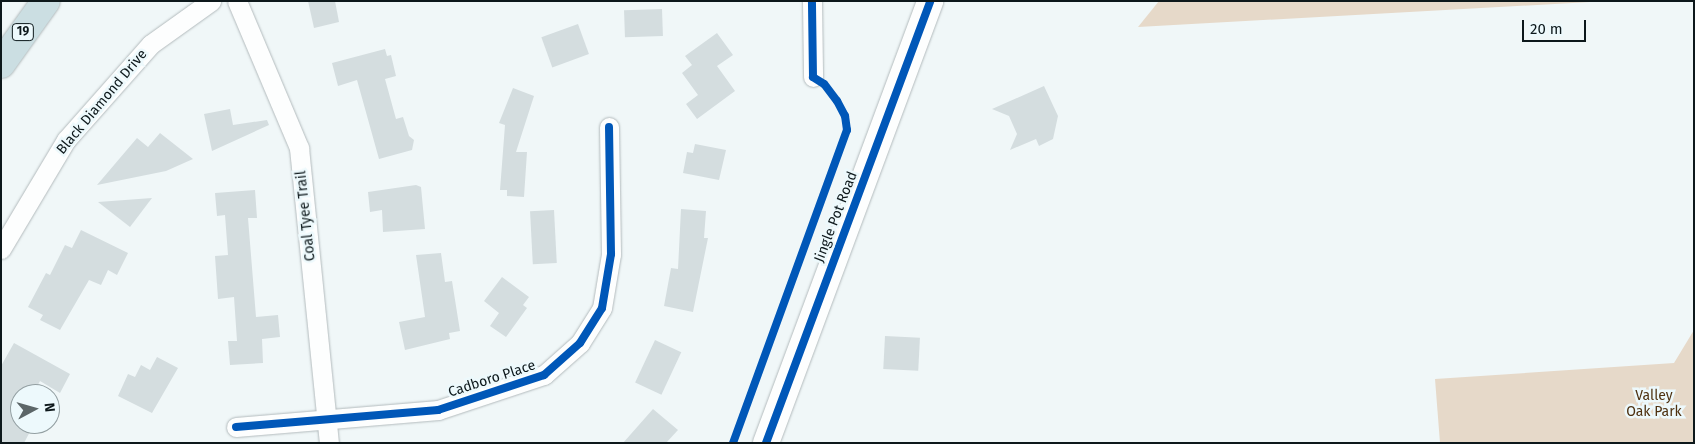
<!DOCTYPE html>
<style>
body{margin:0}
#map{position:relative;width:1695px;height:444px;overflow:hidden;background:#f0f7f8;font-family:"Fira Sans",sans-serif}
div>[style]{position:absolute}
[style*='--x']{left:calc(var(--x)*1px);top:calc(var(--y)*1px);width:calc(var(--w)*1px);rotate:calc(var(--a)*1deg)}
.green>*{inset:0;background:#e6d9c9}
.building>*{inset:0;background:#d4dddf;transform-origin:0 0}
.roads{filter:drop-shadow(0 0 1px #b3bbbd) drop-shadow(0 0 1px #b3bbbd)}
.street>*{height:19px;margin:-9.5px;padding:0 9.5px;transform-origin:9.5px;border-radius:9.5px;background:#fdfefe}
.secondary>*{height:26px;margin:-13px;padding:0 13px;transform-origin:13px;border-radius:13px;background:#fdfefe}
.highway>*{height:28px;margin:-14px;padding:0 14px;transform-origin:14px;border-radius:14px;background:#cbdee2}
.cycleway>*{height:8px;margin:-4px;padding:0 4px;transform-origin:4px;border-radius:4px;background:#0057b8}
span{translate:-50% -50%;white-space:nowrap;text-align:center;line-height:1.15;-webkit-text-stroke:5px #edf9fc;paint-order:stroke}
.shield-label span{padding:1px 4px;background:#edf9fc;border:1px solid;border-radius:4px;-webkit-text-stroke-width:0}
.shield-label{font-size:12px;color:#0d181b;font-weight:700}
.street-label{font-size:14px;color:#0d181b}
.park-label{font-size:14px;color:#4e3110}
.frame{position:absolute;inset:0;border:2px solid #0d181b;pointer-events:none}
.north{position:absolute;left:10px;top:384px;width:50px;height:50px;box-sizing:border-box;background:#edf9fc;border:1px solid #939fa2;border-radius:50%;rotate:84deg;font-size:14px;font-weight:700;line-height:20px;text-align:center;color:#0d181b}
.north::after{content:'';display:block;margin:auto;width:18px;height:22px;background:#5c6668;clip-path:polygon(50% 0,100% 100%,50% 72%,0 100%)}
.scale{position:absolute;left:1522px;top:20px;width:64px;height:22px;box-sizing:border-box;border:2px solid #0d181b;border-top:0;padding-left:6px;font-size:15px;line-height:18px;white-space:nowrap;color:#0d181b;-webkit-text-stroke:4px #edf9fc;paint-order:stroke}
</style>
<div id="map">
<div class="green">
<div style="clip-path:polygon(1159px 1px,1608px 1px,1138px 27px)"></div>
<div style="clip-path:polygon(1694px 330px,1694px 443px,1440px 443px,1435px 379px,1674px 363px)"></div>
</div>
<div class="building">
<div style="clip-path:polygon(308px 1px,335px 1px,339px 22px,314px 28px)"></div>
<div style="left:662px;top:9px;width:27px;height:38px;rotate:88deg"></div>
<div style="left:578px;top:24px;width:32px;height:39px;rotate:70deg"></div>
<div style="clip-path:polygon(717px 33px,733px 55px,717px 66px,735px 91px,697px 119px,686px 104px,698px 95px,682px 73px,692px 65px,685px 56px)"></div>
<div style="clip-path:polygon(385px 49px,387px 56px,391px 55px,396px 76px,385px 79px,396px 119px,403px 117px,409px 136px,414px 140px,412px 150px,379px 159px,357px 80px,338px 86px,332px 63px)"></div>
<div style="clip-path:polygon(1044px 86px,1058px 116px,1053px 139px,1039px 146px,1036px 139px,1010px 150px,1017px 134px,1009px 116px,992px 109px)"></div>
<div style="clip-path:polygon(513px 88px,534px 96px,516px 152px,527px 152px,524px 197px,507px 196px,507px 190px,500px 190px,505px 125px,499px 123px)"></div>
<div style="clip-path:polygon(230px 109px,233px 125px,267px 120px,269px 125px,212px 151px,204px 114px)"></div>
<div style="clip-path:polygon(160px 133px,193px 159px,166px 171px,97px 185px,137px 138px,148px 147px)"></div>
<div style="clip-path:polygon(695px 144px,726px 150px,719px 180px,683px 173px,687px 152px,693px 153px)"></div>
<div style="clip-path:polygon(416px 185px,421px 187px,425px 229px,383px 232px,382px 210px,370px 212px,368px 192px)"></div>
<div style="clip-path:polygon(255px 190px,257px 218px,248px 218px,256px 317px,278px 315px,280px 337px,262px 339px,263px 363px,230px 365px,228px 341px,237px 341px,234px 297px,218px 299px,215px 256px,228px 255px,225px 215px,217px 216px,215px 193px)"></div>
<div style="clip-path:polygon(152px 198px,130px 227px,98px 202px)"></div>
<div style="clip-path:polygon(681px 209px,706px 211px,704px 238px,708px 238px,693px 312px,664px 306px,671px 268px,678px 269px)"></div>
<div style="left:554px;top:210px;width:53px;height:24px;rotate:87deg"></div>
<div style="clip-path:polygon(81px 230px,128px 253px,117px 275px,108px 270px,101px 285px,89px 280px,60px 330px,40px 320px,43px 315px,28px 307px,46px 273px,50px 275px,65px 245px,72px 248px)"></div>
<div style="clip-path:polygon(441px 253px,445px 282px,452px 281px,460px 331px,449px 333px,450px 339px,405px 350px,399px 322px,425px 317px,416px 255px)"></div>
<div style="clip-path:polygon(502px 277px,529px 297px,523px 305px,527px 308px,506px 337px,490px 326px,499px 313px,484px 301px)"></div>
<div style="left:885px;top:336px;width:35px;height:33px;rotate:3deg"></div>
<div style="left:655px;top:340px;width:29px;height:47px;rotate:25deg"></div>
<div style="clip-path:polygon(14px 343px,70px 374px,60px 393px,40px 381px,33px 394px,20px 394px,20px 418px,17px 424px,34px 424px,24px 443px,1px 443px,1px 366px)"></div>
<div style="clip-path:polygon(157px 357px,178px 368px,152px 413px,118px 396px,128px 374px,135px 377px,141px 365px,150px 370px)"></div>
<div style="clip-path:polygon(653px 409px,678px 430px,666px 443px,623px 443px)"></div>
</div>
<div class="roads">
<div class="street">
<div style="--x:237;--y:1;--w:160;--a:67.1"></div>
<div style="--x:299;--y:148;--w:297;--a:84.2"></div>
<div style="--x:812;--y:1;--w:76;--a:89.2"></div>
<div style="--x:1;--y:249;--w:127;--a:-59.2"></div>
<div style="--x:66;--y:140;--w:128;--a:-48.5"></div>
<div style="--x:151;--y:44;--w:74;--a:-35.6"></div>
<div style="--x:236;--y:427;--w:203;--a:-4.8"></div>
<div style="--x:438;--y:410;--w:112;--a:-18.3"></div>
<div style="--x:544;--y:375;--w:48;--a:-41.6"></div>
<div style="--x:580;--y:343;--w:41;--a:-57.8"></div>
<div style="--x:602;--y:308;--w:55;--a:-80.5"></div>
<div style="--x:611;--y:254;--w:127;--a:-90.9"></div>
</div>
<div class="secondary">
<div style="--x:766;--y:443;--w:471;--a:-69.6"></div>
</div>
<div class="highway">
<div style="--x:1;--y:64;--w:77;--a:-54.5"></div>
</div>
</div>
<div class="cycleway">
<div style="--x:236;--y:427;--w:203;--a:-4.8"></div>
<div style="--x:438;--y:410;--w:112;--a:-18.3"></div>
<div style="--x:544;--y:375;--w:48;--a:-41.6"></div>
<div style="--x:580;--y:343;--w:41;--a:-57.8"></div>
<div style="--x:602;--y:308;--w:55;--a:-80.5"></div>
<div style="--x:611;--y:254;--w:127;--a:-90.9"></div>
<div style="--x:733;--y:443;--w:333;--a:-70"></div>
<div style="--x:847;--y:130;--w:14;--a:-98"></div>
<div style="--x:845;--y:116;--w:17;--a:-118"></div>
<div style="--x:837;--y:101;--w:21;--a:-127"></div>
<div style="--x:824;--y:84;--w:13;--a:-148"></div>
<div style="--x:813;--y:77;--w:76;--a:-90.8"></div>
<div style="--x:766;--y:443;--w:471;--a:-69.6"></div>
</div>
<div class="shield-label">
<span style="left:23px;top:32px">19</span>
</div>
<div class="street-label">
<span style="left:102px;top:102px;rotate:-50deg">Black Diamond Drive</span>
<span style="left:306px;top:216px;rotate:-96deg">Coal Tyee Trail</span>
<span style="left:836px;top:217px;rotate:-69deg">Jingle Pot Road</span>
<span style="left:492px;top:379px;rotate:-18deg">Cadboro Place</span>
</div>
<div class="park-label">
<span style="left:1654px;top:404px">Valley<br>Oak Park</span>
</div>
<div class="frame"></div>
<div class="north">N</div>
<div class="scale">20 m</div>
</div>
